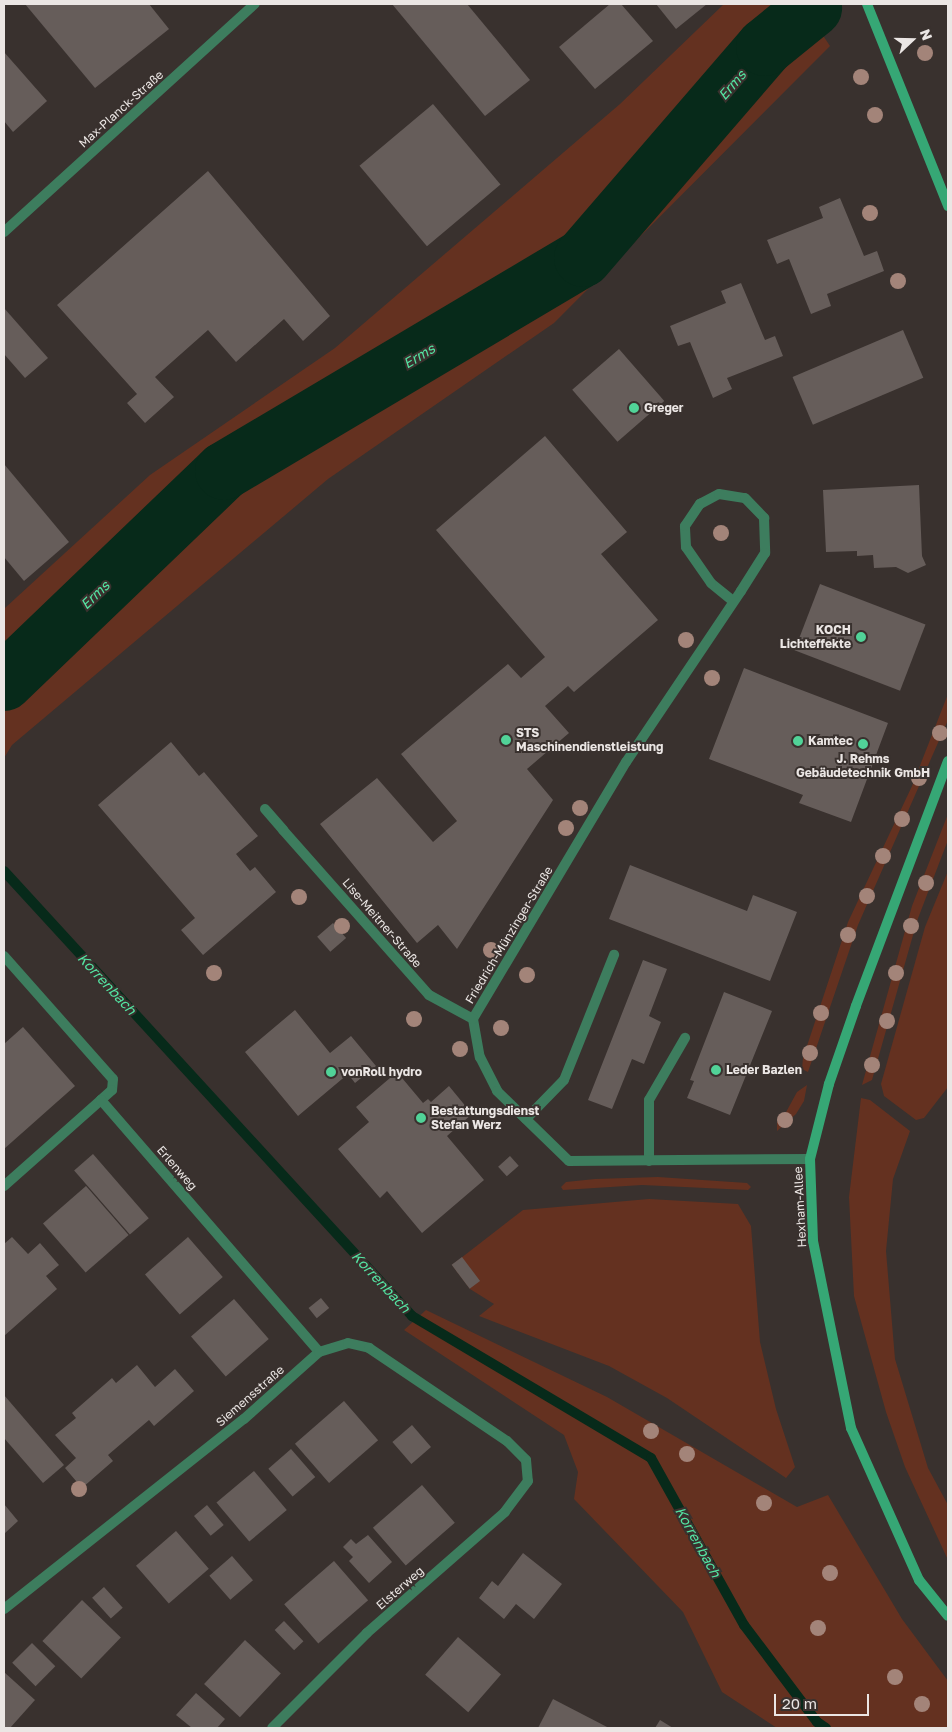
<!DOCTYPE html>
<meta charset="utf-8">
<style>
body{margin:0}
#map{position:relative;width:952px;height:1732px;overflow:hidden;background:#39312e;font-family:"Golos Text",sans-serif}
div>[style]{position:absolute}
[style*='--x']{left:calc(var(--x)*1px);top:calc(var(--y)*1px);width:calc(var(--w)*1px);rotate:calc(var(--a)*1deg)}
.green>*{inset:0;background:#643120}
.stream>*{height:10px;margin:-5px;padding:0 5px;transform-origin:5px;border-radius:5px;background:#072a1a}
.river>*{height:58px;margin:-29px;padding:0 29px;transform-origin:29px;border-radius:29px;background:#072a1a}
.building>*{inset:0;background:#665d5a;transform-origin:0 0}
.service>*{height:10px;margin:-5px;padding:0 5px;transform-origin:5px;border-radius:5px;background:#3d7d5e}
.minor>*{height:10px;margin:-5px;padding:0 5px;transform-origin:5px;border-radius:5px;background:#3d7d5e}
.secondary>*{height:10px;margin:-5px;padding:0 5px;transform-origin:5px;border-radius:5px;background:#36a775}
.trees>*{width:16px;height:16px;margin:-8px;border-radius:50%;background:#a38479}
.dots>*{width:14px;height:14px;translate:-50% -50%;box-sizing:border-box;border:2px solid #39312e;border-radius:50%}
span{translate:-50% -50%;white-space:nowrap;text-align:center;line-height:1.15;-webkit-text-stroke:4px #39312e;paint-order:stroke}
.street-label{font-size:12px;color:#ebe6e4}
.poi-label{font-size:12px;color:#ebe6e4;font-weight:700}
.left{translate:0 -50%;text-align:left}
.right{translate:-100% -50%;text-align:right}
.water-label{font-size:14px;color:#54e5a3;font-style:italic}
.frame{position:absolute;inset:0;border:5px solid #ebe6e4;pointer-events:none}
.north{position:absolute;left:887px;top:15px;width:50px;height:50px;-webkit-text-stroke:4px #39312e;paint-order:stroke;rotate:69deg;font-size:14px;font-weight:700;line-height:20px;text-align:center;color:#ebe6e4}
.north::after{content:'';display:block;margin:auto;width:18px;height:22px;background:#ebe6e4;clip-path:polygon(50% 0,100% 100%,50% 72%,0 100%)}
.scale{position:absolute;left:774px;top:1694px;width:95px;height:22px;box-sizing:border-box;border:2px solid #ebe6e4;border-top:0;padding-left:6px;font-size:15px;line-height:18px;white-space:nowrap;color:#ebe6e4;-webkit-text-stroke:4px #39312e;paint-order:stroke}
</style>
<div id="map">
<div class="green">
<div style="clip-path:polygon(724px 4px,802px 4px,830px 46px,554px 323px,328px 479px,12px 745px,4px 758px,5px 608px,150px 475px,335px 348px,620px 104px)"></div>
<div style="clip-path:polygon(948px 694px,948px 720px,858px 925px,808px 1072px,802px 1069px,803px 1058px,848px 922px,912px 786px)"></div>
<div style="clip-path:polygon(948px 814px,948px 840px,917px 921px,872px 1080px,862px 1085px,912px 906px)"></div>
<div style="clip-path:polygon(948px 871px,948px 1087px,924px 1118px,916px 1120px,884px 1096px,881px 1084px,925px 927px)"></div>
<div style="clip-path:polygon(807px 1085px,804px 1101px,796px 1114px,777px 1131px,777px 1122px,785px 1114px,797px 1092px)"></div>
<div style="clip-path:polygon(861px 1098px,870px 1100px,910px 1131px,893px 1179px,886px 1251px,895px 1359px,928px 1468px,948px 1505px,948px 1560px,905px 1467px,886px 1412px,854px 1296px,849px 1197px)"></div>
<div style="clip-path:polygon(658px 1177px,747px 1183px,751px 1187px,748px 1190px,642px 1185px,563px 1190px,561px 1187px,566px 1182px,595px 1179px)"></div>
<div style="clip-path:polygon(649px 1199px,738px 1204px,751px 1226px,760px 1342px,776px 1409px,795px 1467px,786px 1478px,667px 1398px,609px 1366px,479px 1316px,494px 1304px,470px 1289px,452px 1265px,523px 1210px)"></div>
<div style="clip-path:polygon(426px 1310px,607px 1397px,797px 1507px,828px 1495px,902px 1619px,948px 1681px,948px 1728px,777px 1728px,722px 1692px,683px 1612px,574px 1499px,578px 1472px,564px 1435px,404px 1330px)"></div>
</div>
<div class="stream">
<div style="--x:4;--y:871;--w:604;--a:47.48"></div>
<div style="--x:412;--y:1316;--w:278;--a:30.7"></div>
<div style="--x:651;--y:1458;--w:191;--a:60.9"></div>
<div style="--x:744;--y:1625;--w:121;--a:53"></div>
<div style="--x:817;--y:1722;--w:11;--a:34"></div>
</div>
<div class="river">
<div style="--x:4;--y:682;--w:305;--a:-43.8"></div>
<div style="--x:224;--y:471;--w:417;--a:-30.7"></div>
<div style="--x:583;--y:258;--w:279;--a:-49.2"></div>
<div style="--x:765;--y:47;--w:62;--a:-39.1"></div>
</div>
<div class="building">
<div style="clip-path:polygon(25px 4px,149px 4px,169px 29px,95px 88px)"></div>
<div style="clip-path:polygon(392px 4px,467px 4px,530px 80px,485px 116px)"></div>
<div style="clip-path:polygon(610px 4px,621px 4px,653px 41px,595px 89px,559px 47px)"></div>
<div style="clip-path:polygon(656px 4px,707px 4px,676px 29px)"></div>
<div style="clip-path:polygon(4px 52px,47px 101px,13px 132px,4px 121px)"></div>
<div style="left:433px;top:104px;width:105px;height:96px;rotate:50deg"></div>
<div style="clip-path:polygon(208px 171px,330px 316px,303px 341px,284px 319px,236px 362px,208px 330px,155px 377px,174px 397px,145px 423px,127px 403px,137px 394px,57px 305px)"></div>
<div style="clip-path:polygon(840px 198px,864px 256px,877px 251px,884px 271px,827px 294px,831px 306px,811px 314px,789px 259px,777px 264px,767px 240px,823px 218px,819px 207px)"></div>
<div style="clip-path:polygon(741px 283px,765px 340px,775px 336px,783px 356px,727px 378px,732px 389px,713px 398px,690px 342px,678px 346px,670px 326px,726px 303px,721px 291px)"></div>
<div style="clip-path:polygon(4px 308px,48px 358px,25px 378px,4px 354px)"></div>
<div style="left:903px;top:330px;width:52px;height:120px;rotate:67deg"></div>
<div style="left:619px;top:349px;width:69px;height:62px;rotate:49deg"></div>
<div style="clip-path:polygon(545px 436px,627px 532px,601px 554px,658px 620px,574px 692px,568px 686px,545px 706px,569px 733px,527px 769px,553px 800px,457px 949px,438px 925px,417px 943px,320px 824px,377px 778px,433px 842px,457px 821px,401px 754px,508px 664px,521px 678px,545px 657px,436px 530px)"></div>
<div style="clip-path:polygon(4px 464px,69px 542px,24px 581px,4px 557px)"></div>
<div style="clip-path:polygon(919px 485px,922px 556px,926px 565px,908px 573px,896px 567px,874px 568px,873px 555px,857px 556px,857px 551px,826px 552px,823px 490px)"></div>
<div style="left:820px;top:584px;width:113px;height:71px;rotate:21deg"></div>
<div style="clip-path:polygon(744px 668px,888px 723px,851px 822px,799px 803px,803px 795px,709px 759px)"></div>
<div style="clip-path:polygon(171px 742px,199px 776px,204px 772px,258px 836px,236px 854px,250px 871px,255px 867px,276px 892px,203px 955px,181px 930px,195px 918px,98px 805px)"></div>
<div style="clip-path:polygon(630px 865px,747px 911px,753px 895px,797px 912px,770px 981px,609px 919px)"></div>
<div style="left:333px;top:923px;width:20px;height:21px;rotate:49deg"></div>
<div style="clip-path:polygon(643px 960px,667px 969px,649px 1016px,661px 1022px,644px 1064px,632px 1059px,612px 1109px,588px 1100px)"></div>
<div style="clip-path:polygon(724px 992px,772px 1011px,730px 1115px,687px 1098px,694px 1081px,690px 1080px)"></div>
<div style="clip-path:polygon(295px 1010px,330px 1053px,351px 1036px,376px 1066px,355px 1083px,348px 1074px,298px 1116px,245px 1052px)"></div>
<div style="clip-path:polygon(23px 1027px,75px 1086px,4px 1149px,4px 1044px)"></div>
<div style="clip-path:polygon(397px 1072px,423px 1103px,428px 1099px,431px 1102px,449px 1086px,472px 1114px,447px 1136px,484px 1180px,422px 1233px,387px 1191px,380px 1198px,338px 1149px,369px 1122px,356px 1107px)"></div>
<div style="left:93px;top:1154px;width:85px;height:25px;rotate:49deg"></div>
<div style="left:510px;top:1156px;width:13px;height:16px;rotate:48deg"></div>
<div style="left:86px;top:1186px;width:65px;height:57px;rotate:49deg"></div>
<div style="clip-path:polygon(12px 1237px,28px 1254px,40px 1243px,59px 1265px,46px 1276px,57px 1289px,4px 1336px,4px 1244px)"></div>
<div style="left:188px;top:1237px;width:53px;height:57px;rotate:49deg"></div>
<div style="left:462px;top:1257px;width:30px;height:13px;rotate:53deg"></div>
<div style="left:321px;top:1298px;width:13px;height:16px;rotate:51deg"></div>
<div style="left:234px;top:1299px;width:53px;height:57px;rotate:49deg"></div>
<div style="clip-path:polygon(137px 1365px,155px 1387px,175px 1369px,194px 1391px,154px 1426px,149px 1420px,108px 1455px,113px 1461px,82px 1488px,65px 1468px,76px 1458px,55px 1435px,76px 1418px,72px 1413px,112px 1378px,116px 1383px)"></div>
<div style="clip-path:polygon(4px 1395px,64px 1465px,43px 1483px,4px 1438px)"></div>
<div style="left:344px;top:1401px;width:52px;height:65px;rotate:49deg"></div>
<div style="left:412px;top:1425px;width:29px;height:26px;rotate:49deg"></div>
<div style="left:291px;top:1449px;width:37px;height:30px;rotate:49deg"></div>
<div style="left:254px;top:1471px;width:51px;height:49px;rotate:50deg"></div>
<div style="left:422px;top:1485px;width:50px;height:65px;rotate:49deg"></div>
<div style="clip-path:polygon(4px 1504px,18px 1521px,4px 1534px)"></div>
<div style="left:207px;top:1505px;width:26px;height:17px;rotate:50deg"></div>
<div style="left:176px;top:1531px;width:50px;height:53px;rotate:49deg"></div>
<div style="clip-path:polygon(368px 1535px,392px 1562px,369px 1583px,349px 1561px,353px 1557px,343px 1547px,351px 1539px,356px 1544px)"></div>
<div style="clip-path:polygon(523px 1553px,562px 1584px,534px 1619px,516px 1604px,504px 1619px,479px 1598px,492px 1581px,498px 1586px)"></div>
<div style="left:232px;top:1556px;width:32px;height:30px;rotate:49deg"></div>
<div style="left:334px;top:1561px;width:52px;height:66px;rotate:49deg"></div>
<div style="left:104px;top:1587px;width:28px;height:16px;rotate:48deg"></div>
<div style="left:82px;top:1600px;width:54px;height:57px;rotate:44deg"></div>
<div style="left:284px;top:1621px;width:28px;height:13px;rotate:46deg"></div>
<div style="left:458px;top:1637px;width:57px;height:50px;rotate:41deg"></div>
<div style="left:245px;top:1640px;width:49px;height:60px;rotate:43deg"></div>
<div style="left:32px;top:1643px;width:33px;height:28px;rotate:45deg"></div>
<div style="clip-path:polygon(4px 1672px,35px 1700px,10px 1728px,4px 1728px)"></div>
<div style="clip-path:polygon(196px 1693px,225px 1719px,217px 1728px,192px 1728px,176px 1715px)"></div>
<div style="clip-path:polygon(553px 1699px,609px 1728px,538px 1728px)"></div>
<div style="clip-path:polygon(660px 1720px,673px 1728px,655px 1728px)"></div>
</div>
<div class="service">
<div style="--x:265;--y:809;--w:28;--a:49"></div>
<div style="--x:4;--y:956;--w:164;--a:48.5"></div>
<div style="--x:113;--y:1079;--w:11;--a:95"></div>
<div style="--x:112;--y:1090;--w:15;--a:138"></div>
<div style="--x:526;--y:1119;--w:54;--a:-45.7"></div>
<div style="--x:564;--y:1080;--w:135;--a:-68.2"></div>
<div style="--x:649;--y:1161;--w:61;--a:-90"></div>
<div style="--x:649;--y:1100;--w:72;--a:-59.9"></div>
</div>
<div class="minor">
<div style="--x:4;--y:232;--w:339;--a:-42.3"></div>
<div style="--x:733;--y:601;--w:28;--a:-141"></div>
<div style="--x:711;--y:583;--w:44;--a:-124.8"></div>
<div style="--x:686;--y:547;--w:21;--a:-93"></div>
<div style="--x:685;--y:526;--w:27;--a:-56"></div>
<div style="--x:700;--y:504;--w:21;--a:-28"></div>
<div style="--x:719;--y:494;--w:26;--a:9"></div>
<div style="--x:745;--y:498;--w:28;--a:46"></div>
<div style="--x:764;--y:518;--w:35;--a:88"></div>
<div style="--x:765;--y:553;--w:45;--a:122.3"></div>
<div style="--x:741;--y:591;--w:206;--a:123.9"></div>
<div style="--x:626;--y:762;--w:299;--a:120.8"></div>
<div style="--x:473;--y:1019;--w:39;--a:80"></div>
<div style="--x:480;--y:1057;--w:38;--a:63"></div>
<div style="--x:497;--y:1091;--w:100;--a:44.2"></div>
<div style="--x:569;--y:1161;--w:241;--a:-0.5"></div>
<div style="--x:283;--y:830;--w:220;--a:48.5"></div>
<div style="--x:429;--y:995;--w:50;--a:28.6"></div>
<div style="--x:4;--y:1186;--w:130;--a:-41.6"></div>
<div style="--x:101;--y:1100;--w:333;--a:49.1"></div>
<div style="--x:4;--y:1609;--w:306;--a:-38.4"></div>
<div style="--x:244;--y:1419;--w:101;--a:-41.8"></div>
<div style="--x:319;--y:1352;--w:30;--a:-17"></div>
<div style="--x:348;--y:1343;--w:22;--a:13"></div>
<div style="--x:369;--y:1348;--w:166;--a:34"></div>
<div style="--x:507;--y:1441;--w:27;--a:45"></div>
<div style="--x:526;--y:1460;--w:21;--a:85"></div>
<div style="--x:528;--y:1481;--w:39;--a:127"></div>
<div style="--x:505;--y:1512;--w:184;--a:138.8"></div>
<div style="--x:367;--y:1633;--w:134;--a:135"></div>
</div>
<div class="secondary">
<div style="--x:867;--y:4;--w:218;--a:68.1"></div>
<div style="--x:948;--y:761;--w:262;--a:110.6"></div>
<div style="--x:856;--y:1006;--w:83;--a:109.1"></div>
<div style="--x:829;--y:1084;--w:77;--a:104.2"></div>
<div style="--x:810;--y:1159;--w:82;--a:87.9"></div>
<div style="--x:813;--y:1241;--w:191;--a:78.5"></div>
<div style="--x:851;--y:1428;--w:167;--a:65.9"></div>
<div style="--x:919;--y:1580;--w:46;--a:51.1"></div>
</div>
<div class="trees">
<div style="left:925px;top:53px"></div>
<div style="left:861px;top:77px"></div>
<div style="left:875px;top:115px"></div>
<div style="left:870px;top:213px"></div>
<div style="left:898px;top:281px"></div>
<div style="left:721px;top:533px"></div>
<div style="left:686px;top:640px"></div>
<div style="left:712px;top:678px"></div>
<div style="left:940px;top:733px"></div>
<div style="left:919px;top:778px"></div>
<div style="left:580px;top:808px"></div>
<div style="left:902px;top:819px"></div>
<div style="left:566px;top:828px"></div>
<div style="left:883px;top:856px"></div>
<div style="left:926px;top:883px"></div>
<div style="left:867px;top:896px"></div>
<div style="left:299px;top:897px"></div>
<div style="left:342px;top:926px"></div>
<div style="left:911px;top:926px"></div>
<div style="left:848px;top:935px"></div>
<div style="left:491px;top:950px"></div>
<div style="left:214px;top:973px"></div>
<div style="left:896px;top:973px"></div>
<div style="left:527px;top:975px"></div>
<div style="left:821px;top:1013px"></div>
<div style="left:414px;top:1019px"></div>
<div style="left:887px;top:1021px"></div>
<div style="left:501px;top:1028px"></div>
<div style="left:460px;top:1049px"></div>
<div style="left:810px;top:1053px"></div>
<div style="left:872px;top:1065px"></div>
<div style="left:785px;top:1120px"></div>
<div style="left:651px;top:1431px"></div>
<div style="left:687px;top:1454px"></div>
<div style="left:79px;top:1489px"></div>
<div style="left:764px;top:1503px"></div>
<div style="left:830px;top:1573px"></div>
<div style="left:818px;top:1628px"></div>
<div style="left:895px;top:1677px"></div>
<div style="left:922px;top:1704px"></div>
</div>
<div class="dots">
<div style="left:634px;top:408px;background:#51d398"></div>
<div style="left:861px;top:637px;background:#51d398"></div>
<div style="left:506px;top:740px;background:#51d398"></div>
<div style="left:798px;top:741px;background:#51d398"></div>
<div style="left:863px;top:744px;background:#51d398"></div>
<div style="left:716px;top:1070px;background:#51d398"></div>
<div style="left:331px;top:1072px;background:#51d398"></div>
<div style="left:421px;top:1118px;background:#51d398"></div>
</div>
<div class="street-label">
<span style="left:121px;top:109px;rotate:-42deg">Max-Planck-Straße</span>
<span style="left:382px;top:923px;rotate:49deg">Lise-Meitner-Straße</span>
<span style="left:509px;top:935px;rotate:-59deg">Friedrich-Münzinger-Straße</span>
<span style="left:177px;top:1168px;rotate:49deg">Erlenweg</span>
<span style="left:800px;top:1207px;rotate:-93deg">Hexham-Allee</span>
<span style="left:250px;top:1396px;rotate:-41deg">Siemensstraße</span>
<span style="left:400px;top:1588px;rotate:-41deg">Elsterweg</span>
</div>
<div class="poi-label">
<span class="left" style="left:644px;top:408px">Greger</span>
<span class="right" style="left:851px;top:637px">KOCH<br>Lichteffekte</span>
<span class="left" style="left:516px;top:740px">STS<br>Maschinendienstleistung</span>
<span class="left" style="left:808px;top:741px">Kamtec</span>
<span style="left:863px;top:766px">J. Rehms<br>Gebäudetechnik GmbH</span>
<span class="left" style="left:726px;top:1070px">Leder Bazlen</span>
<span class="left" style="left:341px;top:1072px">vonRoll hydro</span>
<span class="left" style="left:431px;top:1118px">Bestattungsdienst<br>Stefan Werz</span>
</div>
<div class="water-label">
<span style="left:732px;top:85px;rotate:-49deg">Erms</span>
<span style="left:419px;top:356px;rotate:-31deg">Erms</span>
<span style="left:95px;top:595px;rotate:-44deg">Erms</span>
<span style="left:107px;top:984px;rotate:47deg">Korrenbach</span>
<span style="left:381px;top:1282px;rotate:47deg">Korrenbach</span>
<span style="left:698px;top:1542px;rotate:61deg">Korrenbach</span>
</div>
<div class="frame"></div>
<div class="north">N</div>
<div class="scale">20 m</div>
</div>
